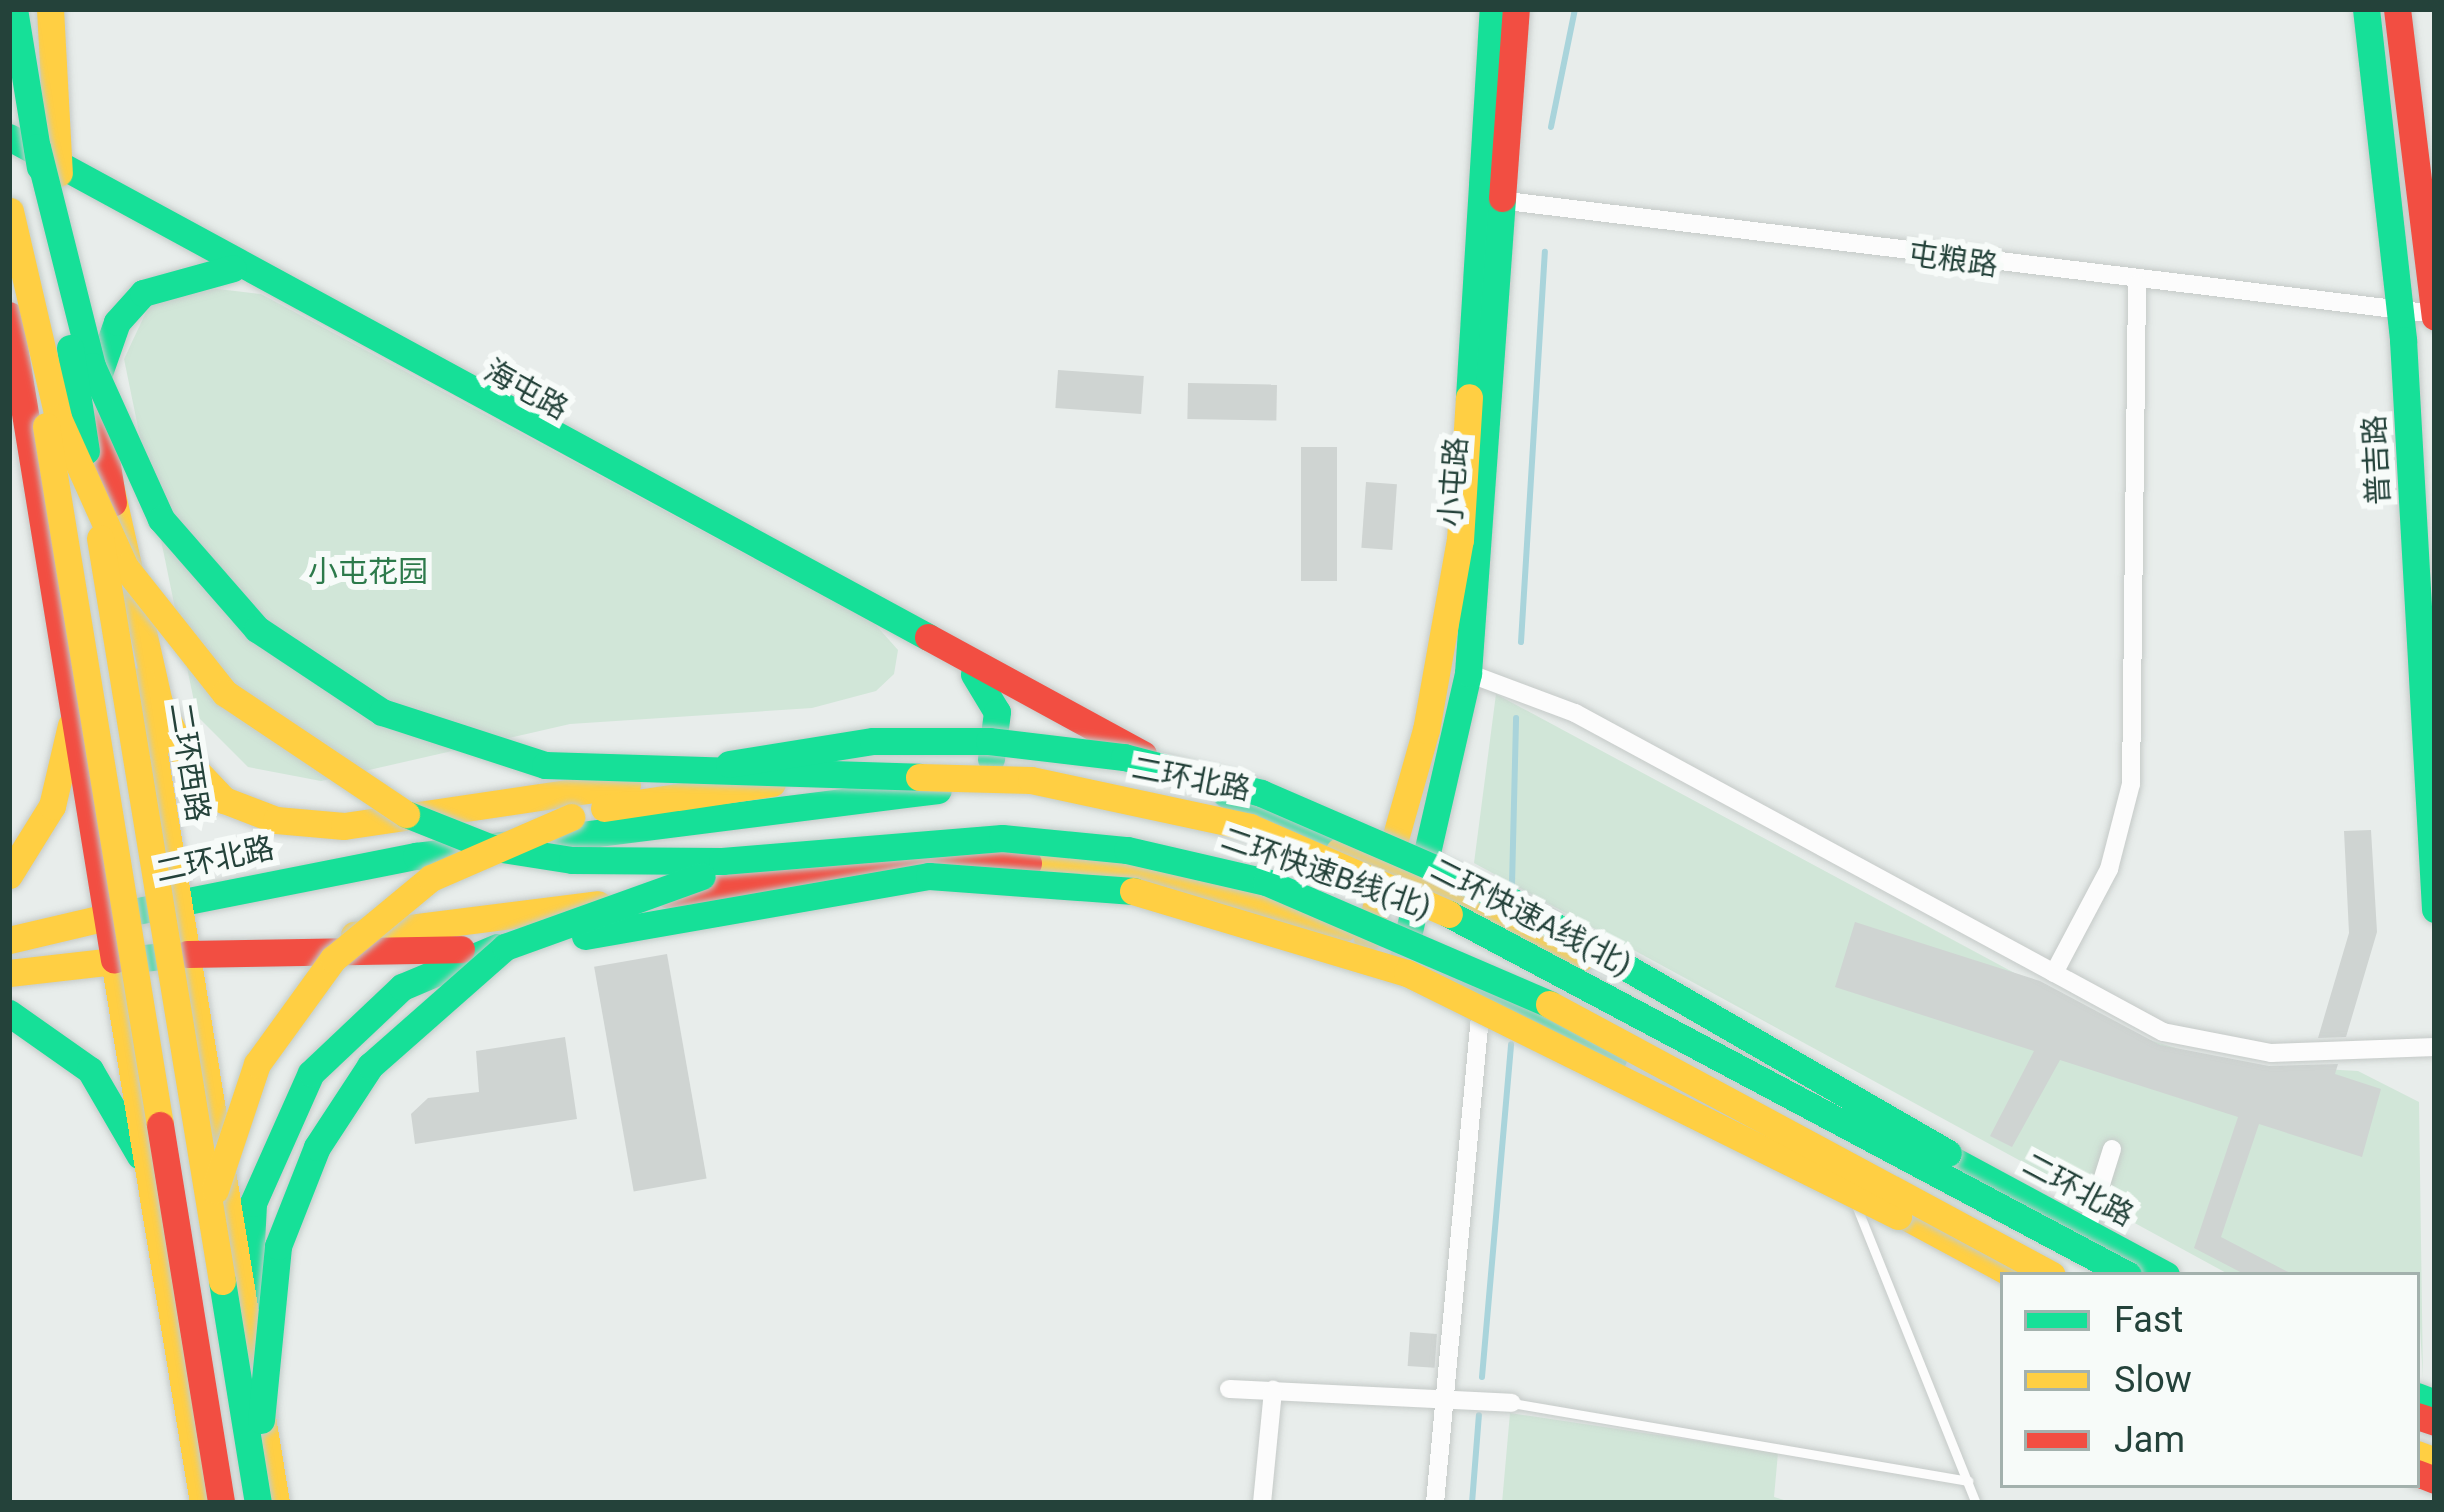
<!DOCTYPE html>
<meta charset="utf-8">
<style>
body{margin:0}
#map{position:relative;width:2444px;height:1512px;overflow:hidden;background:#e8edeb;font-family:Roboto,"Noto Sans SC",sans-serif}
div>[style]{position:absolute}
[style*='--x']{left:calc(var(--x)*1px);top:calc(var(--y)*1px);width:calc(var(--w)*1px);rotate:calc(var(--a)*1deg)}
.green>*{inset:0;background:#d1e6d8}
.stream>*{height:6px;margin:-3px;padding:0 3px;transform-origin:3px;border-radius:3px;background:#a9d4db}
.building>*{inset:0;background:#cfd4d2;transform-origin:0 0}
.roads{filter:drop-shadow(0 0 3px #c5cac8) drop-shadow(0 0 3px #c5cac8)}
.lane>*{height:9px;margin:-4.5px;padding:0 4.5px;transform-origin:4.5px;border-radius:4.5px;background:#fcfcfc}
.street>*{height:18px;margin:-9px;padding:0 9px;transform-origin:9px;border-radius:9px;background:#fcfcfc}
.fast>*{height:27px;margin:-13.5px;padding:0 13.5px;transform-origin:13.5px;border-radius:13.5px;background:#16e098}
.slow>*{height:27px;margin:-13.5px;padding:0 13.5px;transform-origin:13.5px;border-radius:13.5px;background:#ffcf43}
.jam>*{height:27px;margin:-13.5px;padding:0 13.5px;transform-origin:13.5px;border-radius:13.5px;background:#f24e42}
.bridges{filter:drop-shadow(0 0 3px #c3ccc9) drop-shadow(0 0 3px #c3ccc9)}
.fast-bridge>*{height:27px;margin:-13.5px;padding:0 13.5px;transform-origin:13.5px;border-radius:13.5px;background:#16e098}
.slow-bridge>*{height:27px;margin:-13.5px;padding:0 13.5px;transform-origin:13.5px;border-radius:13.5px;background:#ffcf43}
.jam-bridge>*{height:27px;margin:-13.5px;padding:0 13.5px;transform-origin:13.5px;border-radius:13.5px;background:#f24e42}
span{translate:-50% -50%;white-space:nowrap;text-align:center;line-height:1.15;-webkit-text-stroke:12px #f7fbf9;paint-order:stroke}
.street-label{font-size:30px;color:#24423a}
.park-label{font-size:30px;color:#2d7a4b}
.frame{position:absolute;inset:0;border:12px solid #24423a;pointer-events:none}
.legend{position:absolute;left:2000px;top:1272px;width:420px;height:216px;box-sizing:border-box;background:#f7fbf9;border:3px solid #a3b1ad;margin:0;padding:15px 21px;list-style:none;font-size:36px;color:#24423a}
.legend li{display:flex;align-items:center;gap:24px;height:60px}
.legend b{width:60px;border:3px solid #a3b1ad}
</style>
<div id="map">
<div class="green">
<div style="clip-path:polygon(201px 287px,261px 294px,874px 623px,898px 650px,894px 674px,876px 691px,812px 708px,570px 724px,321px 781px,248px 767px,197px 716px,124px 359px,154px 295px)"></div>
<div style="clip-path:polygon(1496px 694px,2126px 1033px,2229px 1064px,2358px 1071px,2419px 1102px,2423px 1380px,2417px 1275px,2230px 1275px,1474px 863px)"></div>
<div style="clip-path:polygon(1510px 1413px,1778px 1453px,1774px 1497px,1794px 1503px,1502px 1503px)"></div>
</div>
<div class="stream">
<div style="--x:1551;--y:127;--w:120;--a:-78.5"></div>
<div style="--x:1521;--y:642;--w:391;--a:-86.5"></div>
<div style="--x:1512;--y:885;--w:167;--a:-88.6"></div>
<div style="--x:1482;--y:1377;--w:334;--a:-85"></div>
<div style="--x:1472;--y:1503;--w:88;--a:-85.5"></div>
</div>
<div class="building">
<div style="left:1058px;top:370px;width:86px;height:38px;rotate:4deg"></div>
<div style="left:1188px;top:383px;width:89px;height:36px;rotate:1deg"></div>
<div style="left:1301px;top:447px;width:36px;height:134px"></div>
<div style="left:1366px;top:482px;width:31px;height:66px;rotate:4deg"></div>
<div style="clip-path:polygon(2371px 830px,2377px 932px,2346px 1037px,2318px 1038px,2349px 933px,2344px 831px)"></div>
<div style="clip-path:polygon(1855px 922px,2040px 981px,2160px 1045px,2269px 1066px,2338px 1064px,2335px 1074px,2381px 1089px,2362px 1157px,2259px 1124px,2221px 1237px,2294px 1275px,2246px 1275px,2194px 1248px,2238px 1117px,2060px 1060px,2012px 1147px,1990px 1136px,2034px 1051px,1835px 987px)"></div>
<div style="left:667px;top:954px;width:228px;height:74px;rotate:80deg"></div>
<div style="clip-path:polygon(565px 1037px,577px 1119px,415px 1144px,411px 1114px,428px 1098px,479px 1092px,476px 1051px)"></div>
<div style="left:1410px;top:1332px;width:27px;height:34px;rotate:4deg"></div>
</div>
<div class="roads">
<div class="lane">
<div style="--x:1856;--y:1205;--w:321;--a:68.1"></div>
<div style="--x:1512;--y:1403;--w:463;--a:9.7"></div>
</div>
<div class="street">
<div style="--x:1507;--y:201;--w:935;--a:6.94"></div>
<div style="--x:1468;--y:673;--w:114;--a:20.5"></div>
<div style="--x:1575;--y:713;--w:669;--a:28.48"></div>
<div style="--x:2163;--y:1032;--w:110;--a:11"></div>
<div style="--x:2271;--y:1053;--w:164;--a:-2.1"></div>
<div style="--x:2054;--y:973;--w:118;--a:-62.1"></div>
<div style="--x:2109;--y:869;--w:88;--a:-75.5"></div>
<div style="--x:2131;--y:784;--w:500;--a:-89.31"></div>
<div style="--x:2086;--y:1232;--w:87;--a:-72.6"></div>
<div style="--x:1229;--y:1389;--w:283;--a:2.8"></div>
<div style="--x:1262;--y:1503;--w:114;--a:-84.4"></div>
<div style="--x:1435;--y:1503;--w:500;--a:-84.72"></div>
</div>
<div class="fast">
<div style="--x:2366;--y:9;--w:333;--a:83.6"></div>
<div style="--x:2403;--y:340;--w:570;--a:86.78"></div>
<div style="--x:9;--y:137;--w:1046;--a:28.55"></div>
<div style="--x:97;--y:379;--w:60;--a:-70.7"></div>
<div style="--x:117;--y:322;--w:39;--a:-48"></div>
<div style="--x:143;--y:293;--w:93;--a:-15.5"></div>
<div style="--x:1469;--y:397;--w:389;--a:-86.5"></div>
<div style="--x:974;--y:674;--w:44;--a:58.8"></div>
<div style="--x:997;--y:712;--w:47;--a:97.3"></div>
<div style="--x:1226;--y:794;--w:148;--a:25.2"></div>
<div style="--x:107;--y:917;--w:315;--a:-11.2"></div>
<div style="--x:416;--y:856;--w:526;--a:-7.21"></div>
<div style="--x:1404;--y:953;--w:287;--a:-77.1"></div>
<div style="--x:1468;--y:673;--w:476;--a:-85.9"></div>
<div style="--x:1415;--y:958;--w:222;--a:26.8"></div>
<div style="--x:114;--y:961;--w:79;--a:-5.8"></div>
<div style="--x:9;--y:1013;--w:99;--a:35.1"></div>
<div style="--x:90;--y:1070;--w:99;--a:59.8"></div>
<div style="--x:1923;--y:1144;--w:276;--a:28.3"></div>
<div style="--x:247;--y:1326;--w:123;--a:-87.2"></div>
<div style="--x:253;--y:1203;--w:142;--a:-66"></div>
<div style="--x:311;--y:1073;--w:125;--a:-43.4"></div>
<div style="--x:402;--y:987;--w:103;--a:-22.8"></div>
<div style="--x:2417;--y:1396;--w:19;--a:21"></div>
</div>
<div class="slow">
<div style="--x:50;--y:9;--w:164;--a:86.9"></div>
<div style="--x:109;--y:481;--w:227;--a:77.3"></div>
<div style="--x:159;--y:702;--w:65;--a:64.6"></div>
<div style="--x:187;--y:761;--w:54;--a:46.5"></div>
<div style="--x:224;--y:800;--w:56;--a:21"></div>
<div style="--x:276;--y:820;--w:68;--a:5"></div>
<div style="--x:344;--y:826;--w:286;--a:-8.4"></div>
<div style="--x:142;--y:680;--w:834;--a:80.75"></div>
<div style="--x:604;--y:808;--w:170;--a:-8.5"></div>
<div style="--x:1339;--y:851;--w:264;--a:23.9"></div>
<div style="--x:1028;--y:863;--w:152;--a:6.8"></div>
<div style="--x:1179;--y:881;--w:171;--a:16"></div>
<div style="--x:9;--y:875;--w:81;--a:-58.1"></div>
<div style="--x:52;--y:806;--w:83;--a:-76.8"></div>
<div style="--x:354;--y:935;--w:246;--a:-7.2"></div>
<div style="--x:1367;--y:938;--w:216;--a:-74.2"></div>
<div style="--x:1426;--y:730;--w:193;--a:-79.9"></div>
<div style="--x:1460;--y:540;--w:143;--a:-86.4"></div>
<div style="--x:9;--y:940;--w:101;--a:-13.2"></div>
<div style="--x:114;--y:960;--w:550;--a:80.69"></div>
<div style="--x:9;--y:973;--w:106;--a:-6.5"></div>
<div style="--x:1877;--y:1201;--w:156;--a:28.4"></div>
<div style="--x:2417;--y:1454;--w:19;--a:21"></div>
</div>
<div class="jam">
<div style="--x:2397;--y:9;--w:310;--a:83"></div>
<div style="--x:1502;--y:198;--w:190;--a:-85.8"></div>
<div style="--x:9;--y:315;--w:653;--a:80.75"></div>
<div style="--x:94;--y:384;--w:120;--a:80.9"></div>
<div style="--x:928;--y:637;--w:245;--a:28.6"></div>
<div style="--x:669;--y:895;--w:246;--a:-7.2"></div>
<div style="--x:913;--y:864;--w:115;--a:-0.5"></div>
<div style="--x:187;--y:954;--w:274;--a:-1"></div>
<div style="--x:2417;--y:1416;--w:19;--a:18"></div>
<div style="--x:2417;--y:1473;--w:19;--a:21"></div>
</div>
</div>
<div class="bridges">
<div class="fast-bridge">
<div style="--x:14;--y:9;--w:160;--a:80.7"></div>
<div style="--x:37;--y:147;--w:226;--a:75.9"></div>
<div style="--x:92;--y:366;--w:168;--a:65.7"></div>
<div style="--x:161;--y:519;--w:146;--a:48.9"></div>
<div style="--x:257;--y:629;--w:150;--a:33.6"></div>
<div style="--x:382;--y:712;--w:171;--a:18"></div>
<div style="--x:545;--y:765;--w:374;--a:1.8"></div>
<div style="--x:70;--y:348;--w:104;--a:81.2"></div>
<div style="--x:729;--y:764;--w:146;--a:-9.1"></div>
<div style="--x:873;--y:741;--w:116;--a:0"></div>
<div style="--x:989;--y:741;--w:136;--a:6.8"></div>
<div style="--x:1124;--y:757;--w:142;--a:14.7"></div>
<div style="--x:1261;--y:793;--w:275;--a:23.4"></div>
<div style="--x:1513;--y:902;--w:502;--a:29.99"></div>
<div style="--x:406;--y:814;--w:89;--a:21.7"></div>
<div style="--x:489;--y:847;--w:84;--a:8.9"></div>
<div style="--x:572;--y:860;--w:150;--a:0.4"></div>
<div style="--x:722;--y:861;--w:281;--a:-4.7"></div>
<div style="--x:1002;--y:838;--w:126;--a:5.5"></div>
<div style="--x:1127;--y:850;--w:143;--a:13"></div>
<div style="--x:1266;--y:882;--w:308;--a:23.3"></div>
<div style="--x:1449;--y:914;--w:769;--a:28"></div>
<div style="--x:585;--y:936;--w:349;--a:-9.9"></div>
<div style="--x:929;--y:876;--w:205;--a:4.2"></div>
<div style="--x:222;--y:1281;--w:225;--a:80.8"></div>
<div style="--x:261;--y:1420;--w:175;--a:-84.4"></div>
<div style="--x:278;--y:1246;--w:106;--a:-68.5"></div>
<div style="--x:317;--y:1147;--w:97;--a:-56.8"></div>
<div style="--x:370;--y:1066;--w:180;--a:-41.4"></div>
<div style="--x:505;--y:947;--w:209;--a:-19.8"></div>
</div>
<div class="slow-bridge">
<div style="--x:10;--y:211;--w:212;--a:76.9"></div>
<div style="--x:58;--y:418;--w:163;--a:65.8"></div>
<div style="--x:125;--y:567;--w:161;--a:51.6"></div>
<div style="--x:225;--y:693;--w:218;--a:33.8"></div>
<div style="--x:46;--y:426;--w:708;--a:80.74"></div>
<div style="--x:100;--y:538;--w:753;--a:80.68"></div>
<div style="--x:919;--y:777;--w:112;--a:1.5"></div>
<div style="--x:1031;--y:780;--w:224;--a:12.1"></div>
<div style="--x:1250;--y:827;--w:217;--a:23.6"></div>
<div style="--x:1133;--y:891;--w:286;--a:16.7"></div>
<div style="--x:1407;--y:973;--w:548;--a:26.33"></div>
<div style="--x:1549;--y:1004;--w:571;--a:28.31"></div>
<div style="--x:215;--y:1190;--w:133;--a:-71.6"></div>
<div style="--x:257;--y:1064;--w:130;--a:-54.1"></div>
<div style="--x:333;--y:959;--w:127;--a:-39.6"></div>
<div style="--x:431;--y:878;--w:153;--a:-23.5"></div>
</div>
<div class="jam-bridge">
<div style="--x:160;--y:1125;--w:383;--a:80.8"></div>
</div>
</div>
<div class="street-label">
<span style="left:1953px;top:260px;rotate:8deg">屯粮路</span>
<span style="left:526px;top:390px;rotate:29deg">海屯路</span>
<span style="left:2377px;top:460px;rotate:-93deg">普吉路</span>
<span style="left:1454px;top:482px;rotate:-86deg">小屯路</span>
<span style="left:189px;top:762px;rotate:81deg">二环西路</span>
<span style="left:1191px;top:779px;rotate:11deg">二环北路</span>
<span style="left:215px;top:860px;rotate:-12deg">二环北路</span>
<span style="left:1326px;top:873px;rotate:19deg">二环快速B线(北)</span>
<span style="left:1531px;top:917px;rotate:27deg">二环快速A线(北)</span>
<span style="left:2078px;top:1190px;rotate:28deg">二环北路</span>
</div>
<div class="park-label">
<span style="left:368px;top:572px">小屯花园</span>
</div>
<div class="frame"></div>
<ul class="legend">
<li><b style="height:15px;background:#16e098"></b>Fast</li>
<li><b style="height:15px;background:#ffcf43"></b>Slow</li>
<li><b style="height:15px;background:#f24e42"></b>Jam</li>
</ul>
</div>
